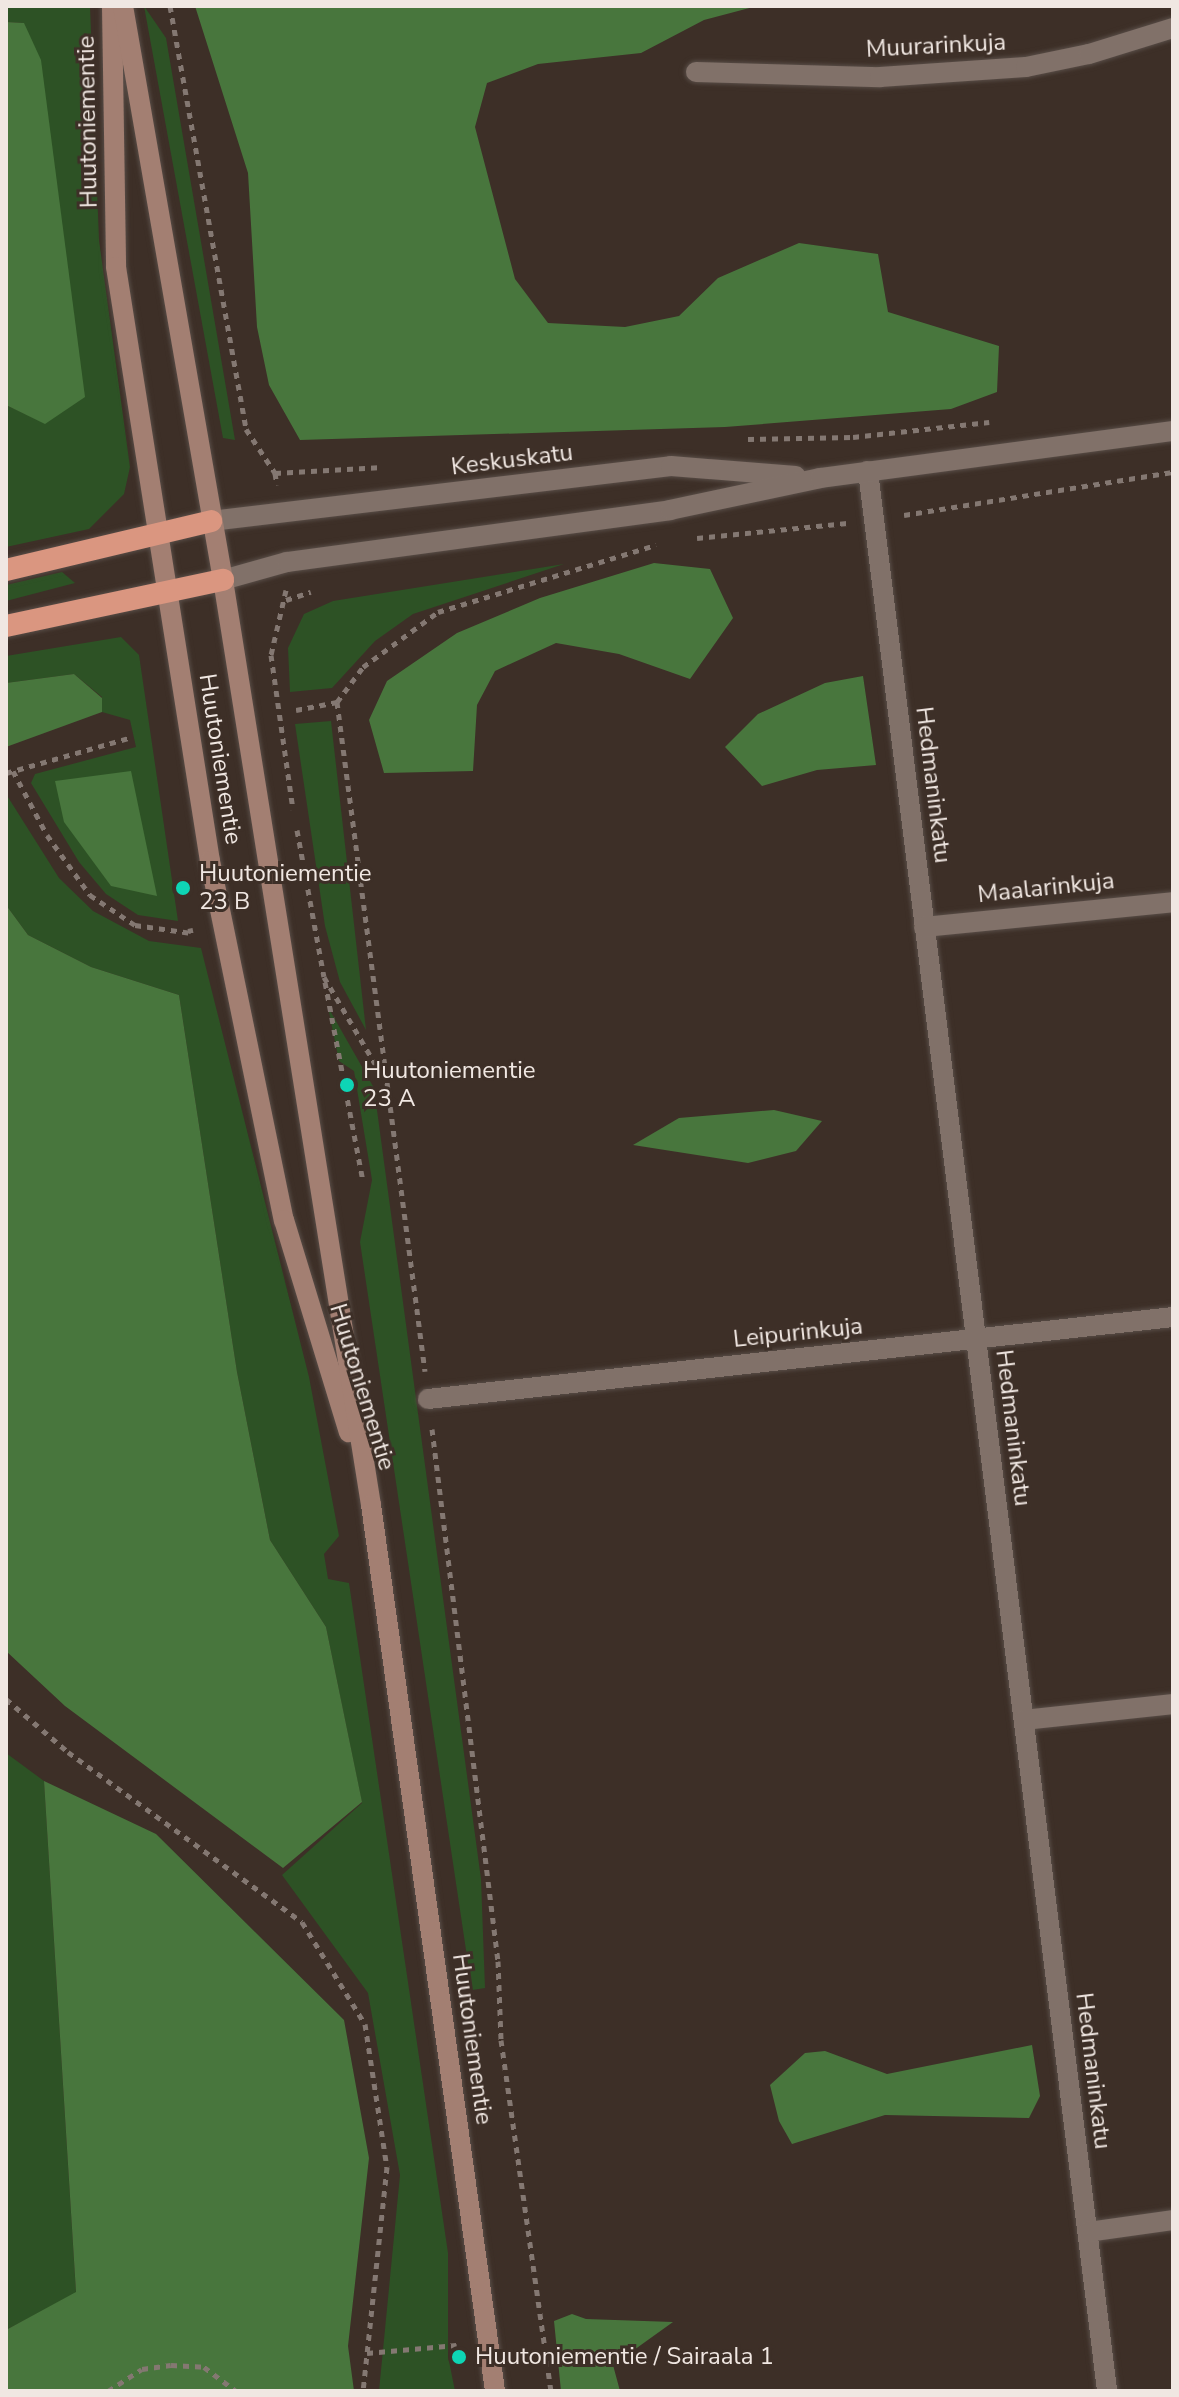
<!DOCTYPE html>
<style>
body{margin:0}
#map{position:relative;width:1179px;height:2397px;overflow:hidden;background:#3d2f27;font-family:"Nunito Sans",sans-serif}
div>[style]{position:absolute}
[style*='--x']{left:calc(var(--x)*1px);top:calc(var(--y)*1px);width:calc(var(--w)*1px);rotate:calc(var(--a)*1deg)}
.green>*{inset:0;background:#2d5225}
.forest>*{inset:0;background:#48763d}
.path>*{height:5px;margin-top:-2.5px;transform-origin:0;background:repeating-linear-gradient(90deg,#847872 0 6px,transparent 0 12px)}
.roads{filter:drop-shadow(0 0 2px #584d47) drop-shadow(0 0 2px #584d47)}
.minor>*{height:20px;margin:-10px;padding:0 10px;transform-origin:10px;border-radius:10px;background:#817169}
.tertiary>*{height:20px;margin:-10px;padding:0 10px;transform-origin:10px;border-radius:10px;background:#817169}
.secondary>*{height:20px;margin:-10px;padding:0 10px;transform-origin:10px;border-radius:10px;background:#a37f72}
.trunk>*{height:22px;margin:-11px;padding:0 11px;transform-origin:11px;border-radius:11px;background:#da9680}
.dots>*{width:22px;height:22px;translate:-50% -50%;box-sizing:border-box;border:4px solid #3d2f27;border-radius:50%}
span{translate:-50% -50%;white-space:nowrap;text-align:center;line-height:1.15;-webkit-text-stroke:6px #3d2f27;paint-order:stroke}
.street-label{font-size:24px;color:#f0e7e2}
.poi-label{font-size:24px;color:#f0e7e2}
.left{translate:0 -50%;text-align:left}
.frame{position:absolute;inset:0;border:8px solid #f0e7e2;pointer-events:none}
</style>
<div id="map">
<div class="green">
<div style="clip-path:polygon(6px 6px,90px 6px,99px 240px,130px 467px,124px 494px,89px 529px,6px 547px,6px 405px,45px 423px,24px 23px,6px 22px)"></div>
<div style="clip-path:polygon(144px 6px,166px 38px,235px 440px,223px 438px)"></div>
<div style="clip-path:polygon(564px 564px,413px 614px,375px 641px,332px 688px,290px 692px,288px 648px,304px 614px,333px 601px)"></div>
<div style="clip-path:polygon(62px 572px,75px 583px,6px 601px,6px 585px)"></div>
<div style="clip-path:polygon(121px 637px,139px 655px,178px 921px,138px 915px,106px 894px,79px 862px,31px 783px,35px 774px,136px 747px,130px 720px,102px 712px,102px 697px,74px 674px,6px 683px,6px 656px)"></div>
<div style="clip-path:polygon(331px 721px,366px 1030px,340px 982px,325px 926px,295px 724px)"></div>
<div style="clip-path:polygon(6px 794px,59px 878px,93px 911px,149px 941px,201px 948px,309px 1377px,339px 1536px,324px 1554px,328px 1579px,349px 1583px,448px 2253px,448px 2356px,455px 2391px,379px 2391px,400px 2175px,368px 1993px,282px 1875px,362px 1803px,326px 1627px,270px 1540px,237px 1372px,179px 995px,91px 967px,28px 935px,6px 905px)"></div>
<div style="clip-path:polygon(328px 1007px,374px 1088px,481px 1879px,485px 1988px,472px 1990px,360px 1242px,372px 1180px,354px 1071px,339px 1061px)"></div>
<div style="clip-path:polygon(6px 1753px,44px 1781px,76px 2293px,6px 2330px)"></div>
</div>
<div class="forest">
<div style="clip-path:polygon(195px 6px,757px 6px,704px 20px,641px 53px,538px 64px,487px 83px,475px 127px,515px 279px,548px 323px,625px 327px,679px 316px,718px 278px,799px 243px,878px 254px,888px 312px,999px 346px,997px 392px,951px 409px,725px 427px,300px 440px,269px 385px,257px 327px,248px 173px)"></div>
<div style="clip-path:polygon(6px 22px,24px 23px,41px 60px,85px 397px,45px 424px,6px 405px)"></div>
<div style="clip-path:polygon(654px 563px,710px 569px,733px 618px,690px 679px,619px 654px,556px 643px,495px 671px,477px 705px,473px 771px,384px 773px,369px 720px,387px 681px,457px 633px,540px 598px)"></div>
<div style="clip-path:polygon(74px 674px,102px 698px,102px 712px,6px 747px,6px 683px)"></div>
<div style="clip-path:polygon(863px 676px,876px 765px,817px 770px,762px 786px,725px 747px,758px 714px,825px 683px)"></div>
<div style="clip-path:polygon(131px 771px,157px 896px,111px 886px,64px 822px,55px 781px)"></div>
<div style="clip-path:polygon(6px 905px,28px 935px,91px 967px,179px 995px,237px 1372px,270px 1540px,326px 1627px,362px 1802px,283px 1868px,65px 1706px,6px 1651px)"></div>
<div style="clip-path:polygon(774px 1110px,822px 1121px,796px 1151px,748px 1163px,633px 1145px,679px 1118px)"></div>
<div style="clip-path:polygon(44px 1781px,156px 1834px,344px 2020px,369px 2158px,348px 2346px,354px 2391px,6px 2391px,6px 2330px,76px 2292px)"></div>
<div style="clip-path:polygon(1032px 2045px,1040px 2096px,1029px 2118px,885px 2115px,792px 2144px,779px 2121px,770px 2085px,805px 2053px,825px 2051px,887px 2074px)"></div>
<div style="clip-path:polygon(572px 2314px,586px 2319px,673px 2322px,613px 2365px,620px 2391px,561px 2391px,554px 2321px)"></div>
</div>
<div class="path">
<div style="--x:170;--y:6;--w:430;--a:79.8"></div>
<div style="--x:246;--y:429;--w:53;--a:56.6"></div>
<div style="--x:275;--y:473;--w:12;--a:81"></div>
<div style="--x:748;--y:439;--w:105;--a:-1.1"></div>
<div style="--x:853;--y:437;--w:137;--a:-6.3"></div>
<div style="--x:275;--y:473;--w:108;--a:-3.2"></div>
<div style="--x:904;--y:515;--w:272;--a:-9.1"></div>
<div style="--x:697;--y:538;--w:151;--a:-5.7"></div>
<div style="--x:286;--y:590;--w:67;--a:103"></div>
<div style="--x:271;--y:655;--w:156;--a:81.9"></div>
<div style="--x:286;--y:600;--w:26;--a:-18"></div>
<div style="--x:337;--y:702;--w:675;--a:82.51"></div>
<div style="--x:296;--y:710;--w:42;--a:-11"></div>
<div style="--x:337;--y:702;--w:44;--a:-53.4"></div>
<div style="--x:363;--y:667;--w:93;--a:-36.3"></div>
<div style="--x:438;--y:612;--w:228;--a:-17.1"></div>
<div style="--x:13;--y:771;--w:72;--a:62"></div>
<div style="--x:47;--y:835;--w:74;--a:54.4"></div>
<div style="--x:90;--y:895;--w:54;--a:33.7"></div>
<div style="--x:135;--y:925;--w:57;--a:8.1"></div>
<div style="--x:191;--y:933;--w:5;--a:-101"></div>
<div style="--x:6;--y:773;--w:128;--a:-15.9"></div>
<div style="--x:297;--y:830;--w:149;--a:79.6"></div>
<div style="--x:324;--y:977;--w:116;--a:59.5"></div>
<div style="--x:325;--y:982;--w:203;--a:79.2"></div>
<div style="--x:432;--y:1429;--w:536;--a:82.93"></div>
<div style="--x:498;--y:1961;--w:79;--a:87.8"></div>
<div style="--x:501;--y:2040;--w:355;--a:81.9"></div>
<div style="--x:6;--y:1699;--w:82;--a:40.5"></div>
<div style="--x:68;--y:1752;--w:289;--a:36"></div>
<div style="--x:302;--y:1922;--w:120;--a:58.3"></div>
<div style="--x:365;--y:2024;--w:145;--a:81.3"></div>
<div style="--x:387;--y:2167;--w:225;--a:96.1"></div>
<div style="--x:367;--y:2353;--w:90;--a:-5.1"></div>
<div style="--x:108;--y:2391;--w:40;--a:-32.9"></div>
<div style="--x:142;--y:2369;--w:29;--a:-8"></div>
<div style="--x:171;--y:2365;--w:33;--a:3"></div>
<div style="--x:204;--y:2367;--w:40;--a:37"></div>
</div>
<div class="roads">
<div class="minor">
<div style="--x:696;--y:72;--w:184;--a:1.6"></div>
<div style="--x:880;--y:77;--w:146;--a:-3.9"></div>
<div style="--x:1026;--y:67;--w:64;--a:-11.7"></div>
<div style="--x:1089;--y:54;--w:88;--a:-17.2"></div>
<div style="--x:868;--y:471;--w:1935;--a:82.9"></div>
<div style="--x:924;--y:927;--w:250;--a:-5.7"></div>
<div style="--x:428;--y:1399;--w:749;--a:-6.28"></div>
<div style="--x:1024;--y:1720;--w:150;--a:-6.1"></div>
<div style="--x:1088;--y:2232;--w:86;--a:-8"></div>
</div>
<div class="tertiary">
<div style="--x:211;--y:521;--w:463;--a:-6.8"></div>
<div style="--x:671;--y:466;--w:125;--a:4.6"></div>
<div style="--x:223;--y:580;--w:66;--a:-15.7"></div>
<div style="--x:287;--y:562;--w:387;--a:-7.7"></div>
<div style="--x:670;--y:510;--w:153;--a:-12"></div>
<div style="--x:820;--y:478;--w:356;--a:-7.6"></div>
</div>
<div class="secondary">
<div style="--x:112;--y:6;--w:261;--a:89.1"></div>
<div style="--x:116;--y:267;--w:601;--a:81.01"></div>
<div style="--x:210;--y:861;--w:367;--a:78.4"></div>
<div style="--x:284;--y:1220;--w:222;--a:73"></div>
<div style="--x:123;--y:6;--w:583;--a:80.12"></div>
<div style="--x:223;--y:580;--w:937;--a:80.91"></div>
<div style="--x:371;--y:1505;--w:895;--a:82.03"></div>
</div>
<div class="trunk">
<div style="--x:6;--y:570;--w:211;--a:-13.4"></div>
<div style="--x:6;--y:626;--w:222;--a:-12"></div>
</div>
</div>
<div class="dots">
<div style="left:183px;top:888px;background:#0ed5b5"></div>
<div style="left:347px;top:1085px;background:#0ed5b5"></div>
<div style="left:459px;top:2357px;background:#0ed5b5"></div>
</div>
<div class="street-label">
<span style="left:936px;top:46px;rotate:-3deg">Muurarinkuja</span>
<span style="left:88px;top:122px;rotate:-91deg">Huutoniementie</span>
<span style="left:512px;top:460px;rotate:-7deg">Keskuskatu</span>
<span style="left:220px;top:759px;rotate:81deg">Huutoniementie</span>
<span style="left:933px;top:785px;rotate:83deg">Hedmaninkatu</span>
<span style="left:1046px;top:888px;rotate:-6deg">Maalarinkuja</span>
<span style="left:798px;top:1333px;rotate:-6deg">Leipurinkuja</span>
<span style="left:362px;top:1387px;rotate:73deg">Huutoniementie</span>
<span style="left:1013px;top:1428px;rotate:83deg">Hedmaninkatu</span>
<span style="left:472px;top:2039px;rotate:82deg">Huutoniementie</span>
<span style="left:1093px;top:2071px;rotate:83deg">Hedmaninkatu</span>
</div>
<div class="poi-label">
<span class="left" style="left:199px;top:888px">Huutoniementie<br>23 B</span>
<span class="left" style="left:363px;top:1085px">Huutoniementie<br>23 A</span>
<span class="left" style="left:475px;top:2357px">Huutoniementie / Sairaala 1</span>
</div>
<div class="frame"></div>
</div>
